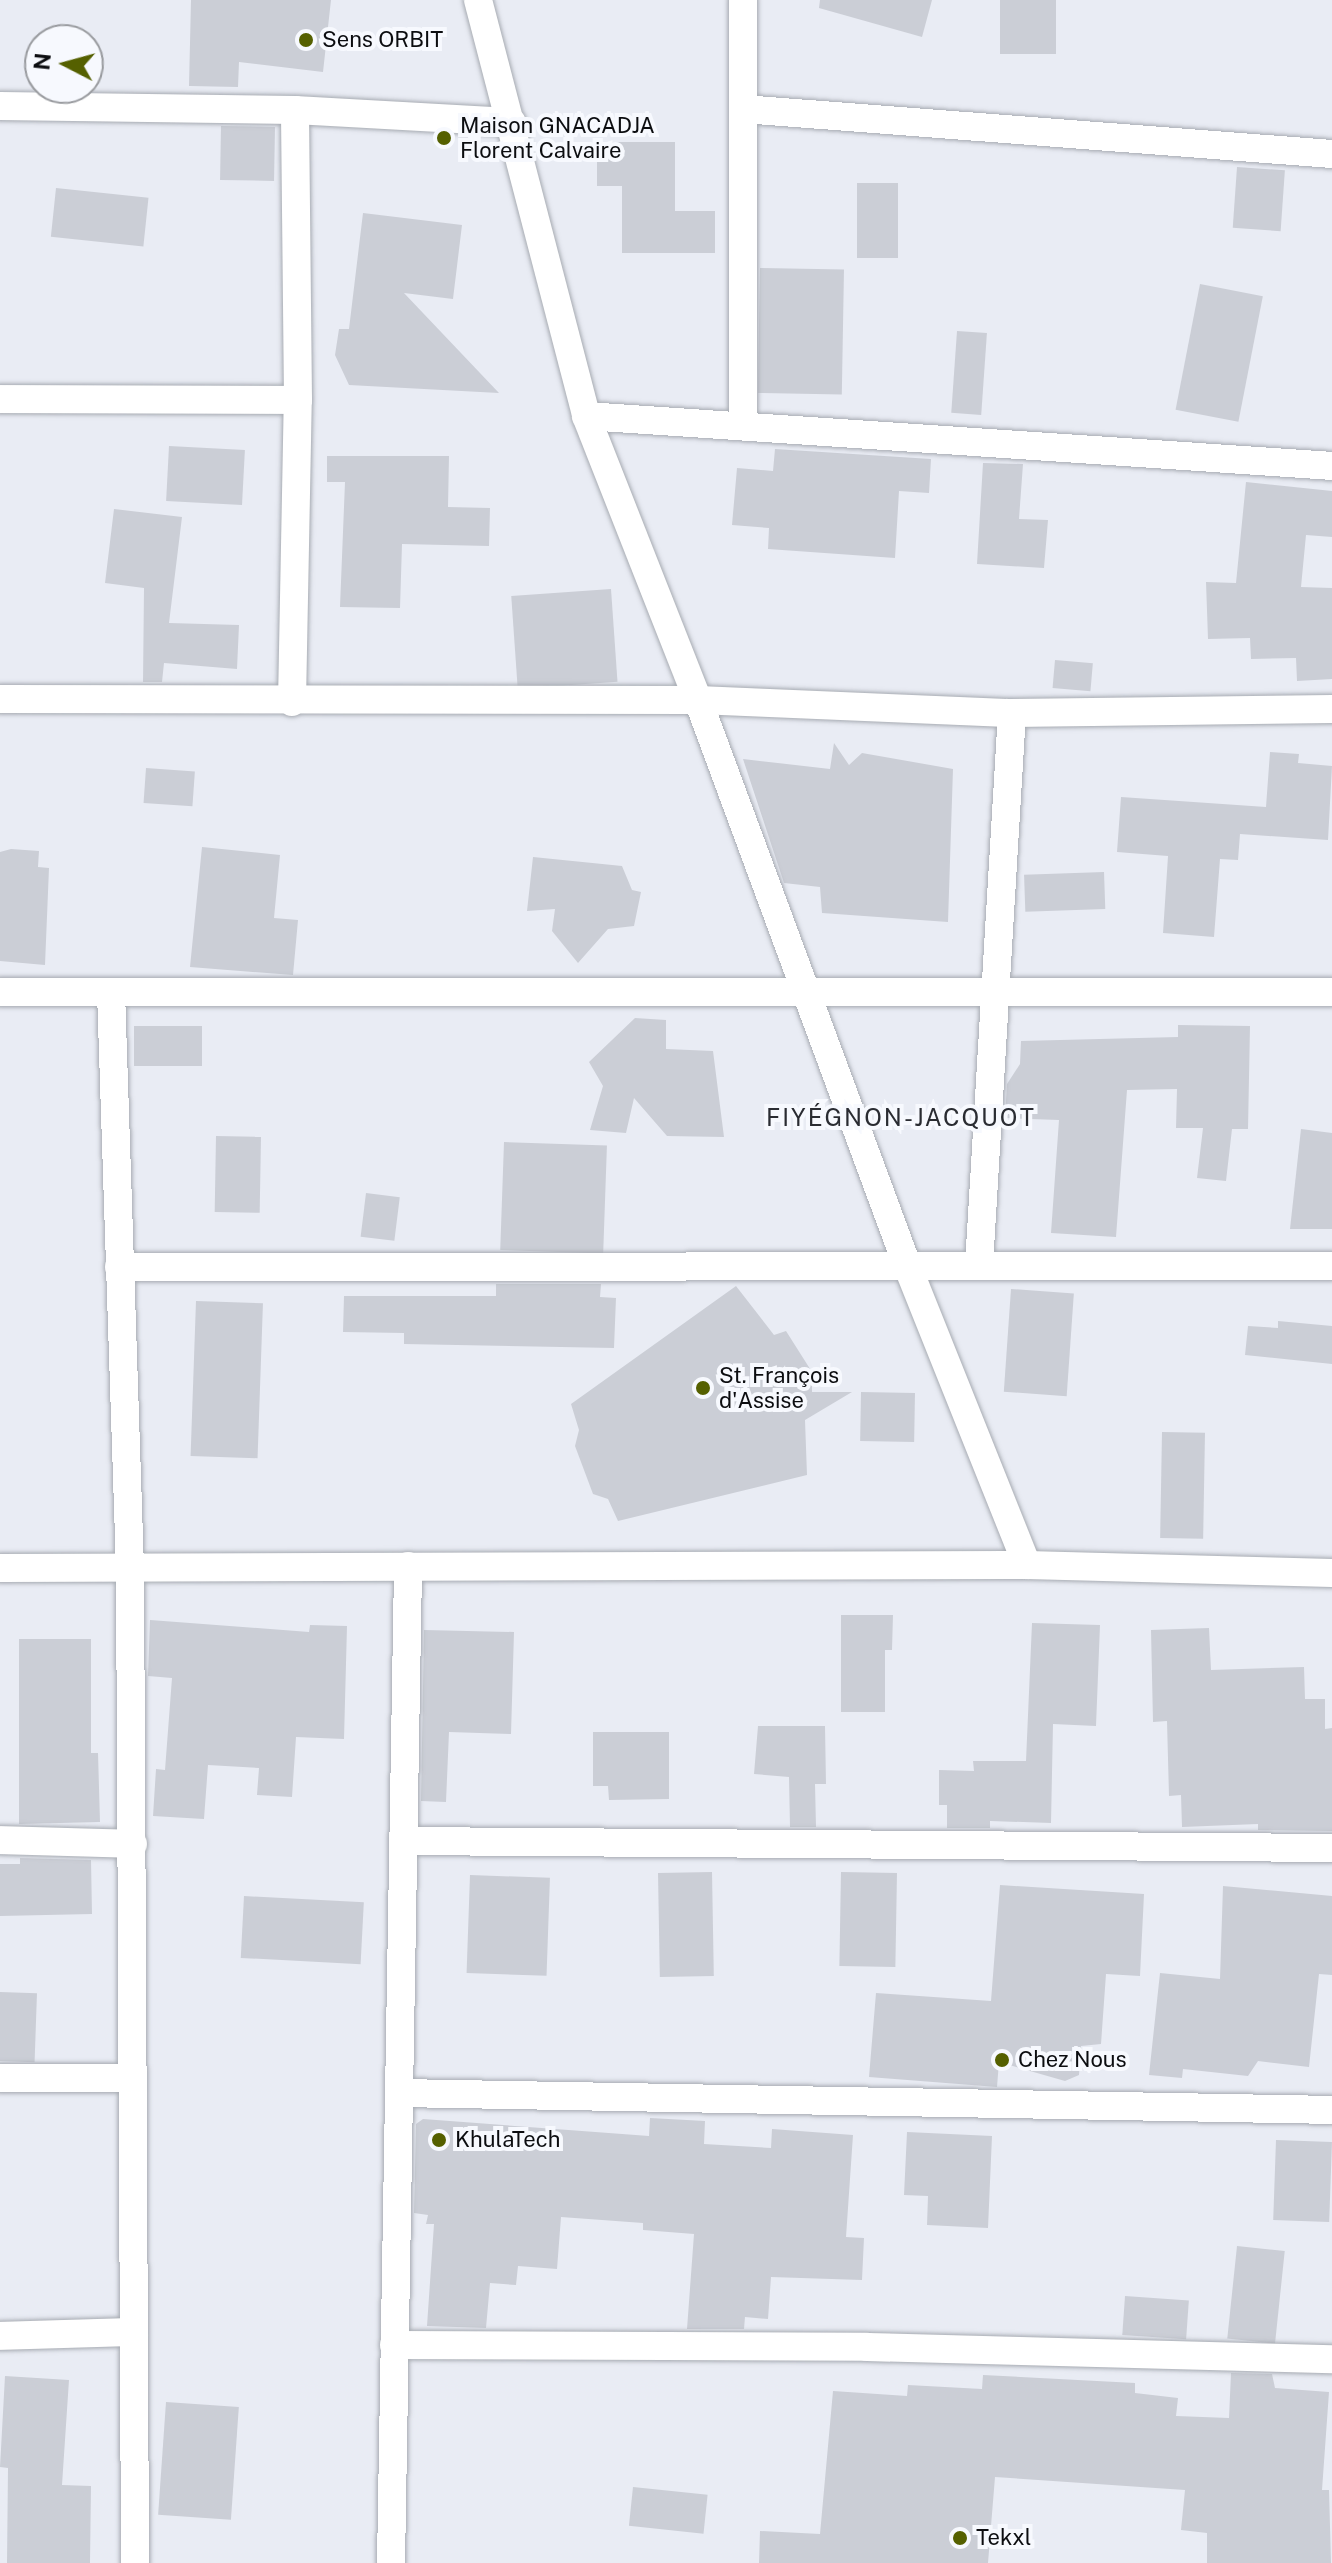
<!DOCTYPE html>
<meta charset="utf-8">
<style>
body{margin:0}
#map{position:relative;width:1332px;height:2563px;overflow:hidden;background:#e9ecf4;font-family:"Public Sans",sans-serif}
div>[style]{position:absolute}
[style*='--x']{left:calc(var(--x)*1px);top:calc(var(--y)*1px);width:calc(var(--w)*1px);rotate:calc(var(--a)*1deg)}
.building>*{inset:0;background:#cbced6;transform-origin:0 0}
.roads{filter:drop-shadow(0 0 2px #a7abb2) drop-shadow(0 0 2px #a7abb2)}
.street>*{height:28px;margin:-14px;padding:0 14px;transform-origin:14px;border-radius:14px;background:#fff}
.dots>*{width:22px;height:22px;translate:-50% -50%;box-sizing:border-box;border:4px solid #f7f9fe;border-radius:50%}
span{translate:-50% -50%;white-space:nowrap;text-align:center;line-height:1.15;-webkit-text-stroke:8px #f7f9fe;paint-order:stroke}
.poi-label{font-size:22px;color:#0c0d10}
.left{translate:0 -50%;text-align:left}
.neighbourhood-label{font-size:24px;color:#2a2c32;letter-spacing:2px}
.north{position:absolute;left:24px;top:24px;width:80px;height:80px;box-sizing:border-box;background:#f7f9fe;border:2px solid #999b9f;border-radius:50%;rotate:276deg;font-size:22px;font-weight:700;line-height:32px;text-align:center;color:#0c0d10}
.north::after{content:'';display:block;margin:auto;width:28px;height:36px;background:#556000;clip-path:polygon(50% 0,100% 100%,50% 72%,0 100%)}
</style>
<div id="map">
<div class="building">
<div style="clip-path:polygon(191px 0,331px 0,323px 72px,239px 62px,238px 87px,189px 86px)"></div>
<div style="clip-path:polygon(820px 0,932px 0,922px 37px,819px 8px)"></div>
<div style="left:1000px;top:0;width:56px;height:54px"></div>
<div style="left:221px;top:126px;width:54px;height:54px;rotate:1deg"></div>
<div style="clip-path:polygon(597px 142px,675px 142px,675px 211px,715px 211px,715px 253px,622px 253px,622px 186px,597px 186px)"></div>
<div style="left:1237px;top:167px;width:48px;height:61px;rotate:4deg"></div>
<div style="left:857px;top:183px;width:41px;height:75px"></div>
<div style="left:56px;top:188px;width:93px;height:49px;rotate:6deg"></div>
<div style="clip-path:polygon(363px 213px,462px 225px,453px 299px,404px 293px,499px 393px,349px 385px,335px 355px,339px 329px,349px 329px)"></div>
<div style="left:760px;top:268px;width:84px;height:125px;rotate:1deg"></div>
<div style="left:1200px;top:284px;width:64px;height:128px;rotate:11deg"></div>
<div style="left:957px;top:331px;width:30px;height:82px;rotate:4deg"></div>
<div style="left:169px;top:446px;width:76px;height:55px;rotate:3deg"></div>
<div style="clip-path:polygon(775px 449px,931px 459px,929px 493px,899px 491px,895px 558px,768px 549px,769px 528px,732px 525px,737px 468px,773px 471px)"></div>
<div style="clip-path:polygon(327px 456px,449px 456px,448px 507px,490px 508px,489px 546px,402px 544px,400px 608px,340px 607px,345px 482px,327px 482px)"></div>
<div style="clip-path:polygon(983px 463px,1023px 464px,1019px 519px,1048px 520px,1044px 568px,977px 564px)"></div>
<div style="clip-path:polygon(1246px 482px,1332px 491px,1332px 537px,1306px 535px,1301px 587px,1332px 588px,1332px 679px,1297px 681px,1296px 658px,1251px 659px,1250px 638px,1208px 639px,1206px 582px,1236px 583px)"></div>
<div style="clip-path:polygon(114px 509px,182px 517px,169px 623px,239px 625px,237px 669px,164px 663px,162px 682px,143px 682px,144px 588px,105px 583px)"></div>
<div style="left:611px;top:589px;width:93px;height:100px;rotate:86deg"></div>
<div style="left:1055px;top:660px;width:38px;height:28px;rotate:5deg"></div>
<div style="clip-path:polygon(834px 743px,849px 765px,862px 753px,953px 769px,948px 922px,822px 913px,820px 887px,784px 883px,743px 759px,830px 769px)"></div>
<div style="clip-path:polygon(1270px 752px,1299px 754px,1298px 763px,1332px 766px,1328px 840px,1240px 834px,1238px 860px,1220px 859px,1214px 937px,1163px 933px,1168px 856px,1117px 852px,1121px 797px,1266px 807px)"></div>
<div style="left:146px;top:768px;width:49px;height:35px;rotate:4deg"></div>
<div style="clip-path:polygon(202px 847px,280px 855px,274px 918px,298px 920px,293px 975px,190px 967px)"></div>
<div style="clip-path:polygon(11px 849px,39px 851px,38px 867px,49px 868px,45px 965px,0 961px,0 852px)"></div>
<div style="clip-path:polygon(533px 857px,622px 866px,632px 890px,641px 892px,634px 926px,608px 929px,578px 963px,552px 931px,555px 909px,527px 911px)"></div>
<div style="left:1104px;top:872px;width:37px;height:80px;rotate:88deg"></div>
<div style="clip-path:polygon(635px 1018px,666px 1020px,666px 1049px,713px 1051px,724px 1137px,667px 1136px,634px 1098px,626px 1133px,590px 1130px,603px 1086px,589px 1062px)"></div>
<div style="clip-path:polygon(1178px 1025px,1250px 1026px,1248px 1129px,1232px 1129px,1226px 1181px,1197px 1178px,1203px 1128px,1176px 1128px,1177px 1089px,1127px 1090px,1116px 1237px,1051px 1233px,1059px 1120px,1005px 1118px,1007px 1084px,1020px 1064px,1021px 1041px,1178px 1037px)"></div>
<div style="left:202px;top:1026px;width:40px;height:68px;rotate:90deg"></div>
<div style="clip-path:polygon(1301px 1129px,1332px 1133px,1332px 1229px,1290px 1229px)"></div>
<div style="left:216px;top:1136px;width:45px;height:76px;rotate:1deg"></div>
<div style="left:504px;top:1142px;width:103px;height:108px;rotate:2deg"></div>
<div style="left:366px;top:1193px;width:34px;height:44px;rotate:7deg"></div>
<div style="clip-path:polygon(496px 1284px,601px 1284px,600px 1297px,616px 1298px,614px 1348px,404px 1344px,404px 1333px,343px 1332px,344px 1296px,496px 1296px)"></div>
<div style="clip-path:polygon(736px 1286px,774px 1335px,786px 1331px,812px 1372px,812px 1392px,852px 1392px,805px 1420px,807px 1475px,618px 1521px,608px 1499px,593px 1494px,575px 1446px,579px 1430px,571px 1404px)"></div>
<div style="left:1011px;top:1289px;width:63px;height:103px;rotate:4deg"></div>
<div style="left:196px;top:1301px;width:67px;height:155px;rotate:2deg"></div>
<div style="clip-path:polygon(1278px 1321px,1332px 1326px,1332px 1364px,1245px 1355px,1248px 1326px,1278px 1328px)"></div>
<div style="left:861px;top:1392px;width:54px;height:49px;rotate:1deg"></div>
<div style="left:1162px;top:1432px;width:43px;height:106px;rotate:1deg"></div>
<div style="clip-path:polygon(841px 1615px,893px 1615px,892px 1650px,885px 1650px,885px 1712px,841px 1712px)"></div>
<div style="clip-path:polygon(150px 1620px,309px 1632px,310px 1625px,347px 1626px,344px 1739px,296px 1737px,292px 1797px,257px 1795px,259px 1768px,208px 1765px,204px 1819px,153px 1816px,156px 1769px,165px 1770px,172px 1678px,148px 1676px)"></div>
<div style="clip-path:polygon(1032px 1623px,1100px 1625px,1096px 1726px,1053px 1724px,1051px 1823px,990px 1821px,990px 1828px,947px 1828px,947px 1805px,939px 1805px,939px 1770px,974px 1771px,973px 1761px,1026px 1761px)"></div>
<div style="clip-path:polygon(1209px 1628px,1211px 1670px,1304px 1667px,1305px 1699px,1325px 1699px,1325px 1729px,1332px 1728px,1332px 1831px,1258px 1830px,1258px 1824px,1182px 1827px,1181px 1795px,1169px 1796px,1167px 1721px,1153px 1722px,1151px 1630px)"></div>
<div style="clip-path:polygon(424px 1630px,514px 1632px,511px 1734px,449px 1732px,446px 1802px,421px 1801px)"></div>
<div style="clip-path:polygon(19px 1639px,91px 1639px,91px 1753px,98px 1753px,100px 1822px,19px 1824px)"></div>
<div style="clip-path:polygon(758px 1726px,825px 1726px,826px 1784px,815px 1784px,816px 1827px,790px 1827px,789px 1777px,754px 1774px)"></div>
<div style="clip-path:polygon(593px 1732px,669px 1732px,669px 1799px,609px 1800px,608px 1786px,593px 1786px)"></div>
<div style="clip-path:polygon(20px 1858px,91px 1860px,92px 1914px,0 1916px,0 1864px,20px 1864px)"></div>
<div style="left:712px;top:1872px;width:104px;height:54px;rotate:89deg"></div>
<div style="left:841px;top:1872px;width:56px;height:94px;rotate:1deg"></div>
<div style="left:470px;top:1875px;width:80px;height:98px;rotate:2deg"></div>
<div style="clip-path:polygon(1000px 1885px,1144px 1894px,1140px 1976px,1106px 1974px,1101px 2044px,1081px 2046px,1079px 2075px,1065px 2081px,999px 2062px,997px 2087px,869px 2077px,876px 1993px,991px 2001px)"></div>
<div style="clip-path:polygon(1223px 1886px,1332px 1896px,1332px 1975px,1319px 1974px,1309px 2067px,1258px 2061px,1248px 2076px,1183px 2069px,1182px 2078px,1149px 2075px,1160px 1973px,1220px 1979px)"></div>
<div style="left:244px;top:1896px;width:120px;height:62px;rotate:3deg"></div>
<div style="left:0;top:1992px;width:37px;height:69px;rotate:2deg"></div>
<div style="clip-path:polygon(650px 2118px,705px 2121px,704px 2144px,771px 2148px,772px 2129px,853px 2135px,846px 2237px,864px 2238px,862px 2280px,771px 2277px,768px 2319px,745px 2317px,744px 2329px,687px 2329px,694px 2234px,643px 2230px,643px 2223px,561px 2217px,557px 2269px,518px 2266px,516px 2285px,490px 2283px,486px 2328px,427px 2326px,434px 2224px,426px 2224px,428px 2215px,414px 2213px,416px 2124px,423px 2119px,649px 2136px)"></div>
<div style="clip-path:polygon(907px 2132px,992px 2136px,988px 2228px,927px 2225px,928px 2196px,904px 2195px)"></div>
<div style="left:1276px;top:2140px;width:56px;height:80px;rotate:2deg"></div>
<div style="left:1237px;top:2246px;width:48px;height:93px;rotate:6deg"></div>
<div style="left:1125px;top:2296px;width:64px;height:39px;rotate:4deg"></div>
<div style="clip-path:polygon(1231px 2373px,1272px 2374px,1275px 2388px,1329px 2392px,1322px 2490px,1329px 2490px,1331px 2563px,1207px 2563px,1207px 2533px,1181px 2530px,1185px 2490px,995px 2477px,988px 2563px,759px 2563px,760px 2531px,820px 2534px,833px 2391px,907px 2396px,908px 2385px,982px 2389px,983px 2375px,1135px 2383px,1135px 2393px,1178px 2398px,1176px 2416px,1229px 2418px)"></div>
<div style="clip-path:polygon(5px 2376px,69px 2380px,62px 2485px,91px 2486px,90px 2563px,7px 2563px,8px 2468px,0 2467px)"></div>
<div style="left:166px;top:2402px;width:73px;height:113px;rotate:4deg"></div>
<div style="left:633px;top:2487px;width:75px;height:39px;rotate:6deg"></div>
</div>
<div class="roads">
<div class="street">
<div style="--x:478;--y:0;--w:430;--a:75.4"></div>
<div style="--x:586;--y:416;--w:305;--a:68.5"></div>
<div style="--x:698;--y:700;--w:602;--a:69.7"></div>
<div style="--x:907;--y:1265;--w:323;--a:68.2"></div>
<div style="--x:0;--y:106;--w:295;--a:0.8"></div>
<div style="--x:295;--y:110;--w:217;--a:3.2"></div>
<div style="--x:743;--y:109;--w:591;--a:4.37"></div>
<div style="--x:0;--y:399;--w:298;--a:0.2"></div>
<div style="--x:586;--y:416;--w:748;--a:3.83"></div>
<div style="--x:743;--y:424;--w:424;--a:-90"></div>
<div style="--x:0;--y:699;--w:698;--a:0.08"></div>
<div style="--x:698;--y:700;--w:314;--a:2.4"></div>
<div style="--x:1012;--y:713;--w:320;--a:-0.7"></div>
<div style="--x:292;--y:702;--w:302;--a:-88.9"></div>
<div style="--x:298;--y:400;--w:290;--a:-90.6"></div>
<div style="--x:0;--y:992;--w:1332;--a:0"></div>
<div style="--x:111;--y:992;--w:577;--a:88.11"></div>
<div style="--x:130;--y:1569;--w:994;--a:89.71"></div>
<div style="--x:979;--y:1265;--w:553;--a:-86.58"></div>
<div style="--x:119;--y:1267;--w:1213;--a:-0.05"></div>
<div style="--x:0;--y:1568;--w:1027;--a:-0.17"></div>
<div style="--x:1027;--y:1565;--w:305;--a:1.5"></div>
<div style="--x:0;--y:1840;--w:133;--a:1.7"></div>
<div style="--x:403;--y:1841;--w:929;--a:0.43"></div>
<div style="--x:0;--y:2078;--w:133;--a:0"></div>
<div style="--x:399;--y:2093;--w:933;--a:1.04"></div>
<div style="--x:0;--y:2336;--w:134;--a:-1.7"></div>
<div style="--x:394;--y:2345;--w:473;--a:0.2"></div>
<div style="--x:867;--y:2347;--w:465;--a:1.5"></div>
<div style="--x:391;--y:2563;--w:997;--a:-89.02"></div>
</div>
</div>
<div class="dots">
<div style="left:306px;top:40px;background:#556000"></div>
<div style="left:444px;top:138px;background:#556000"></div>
<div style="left:703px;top:1388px;background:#556000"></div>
<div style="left:1002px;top:2060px;background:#556000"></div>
<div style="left:439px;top:2140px;background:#556000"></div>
<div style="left:960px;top:2538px;background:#556000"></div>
</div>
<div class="poi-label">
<span class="left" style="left:322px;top:40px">Sens ORBIT</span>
<span class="left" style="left:460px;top:138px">Maison GNACADJA<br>Florent Calvaire</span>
<span class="left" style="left:719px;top:1388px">St. François<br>d'Assise</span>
<span class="left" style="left:1018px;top:2060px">Chez Nous</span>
<span class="left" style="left:455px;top:2140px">KhulaTech</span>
<span class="left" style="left:976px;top:2538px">Tekxl</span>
</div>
<div class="neighbourhood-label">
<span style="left:901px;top:1118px">FIYÉGNON-JACQUOT</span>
</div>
<div class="north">N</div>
</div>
